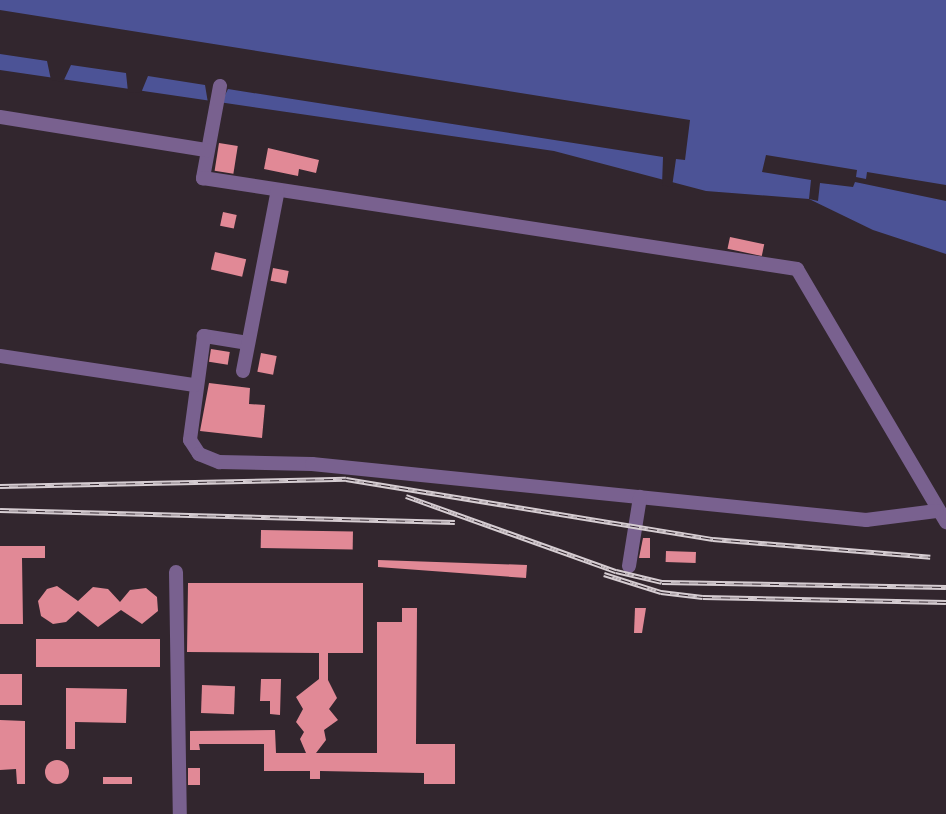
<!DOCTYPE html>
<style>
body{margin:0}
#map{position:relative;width:946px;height:814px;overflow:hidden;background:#32262e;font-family:Helvetica,sans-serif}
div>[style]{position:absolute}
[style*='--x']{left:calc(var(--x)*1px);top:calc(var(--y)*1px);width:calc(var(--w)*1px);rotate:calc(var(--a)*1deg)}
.water>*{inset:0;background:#4c5396}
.pier>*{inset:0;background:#32262e}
.building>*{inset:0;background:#e18996;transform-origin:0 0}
.round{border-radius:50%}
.minor>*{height:14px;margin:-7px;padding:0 7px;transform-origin:7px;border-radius:7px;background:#79618f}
.rail>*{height:5px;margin-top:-2.5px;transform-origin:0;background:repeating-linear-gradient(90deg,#32262e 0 9px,#d6cdd2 0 18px);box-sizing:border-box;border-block:2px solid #d6cdd2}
span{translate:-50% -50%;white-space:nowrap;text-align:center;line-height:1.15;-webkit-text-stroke:6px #32262e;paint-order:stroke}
</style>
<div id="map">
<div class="water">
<div style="clip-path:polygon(0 0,946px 0,946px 254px,873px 230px,809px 199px,706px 191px,554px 151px,0 70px)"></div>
</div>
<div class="pier">
<div style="clip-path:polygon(0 10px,690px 120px,685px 160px,676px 159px,672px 187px,662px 185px,663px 157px,228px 89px,220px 105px,208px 103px,205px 85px,148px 76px,141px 93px,128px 92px,126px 73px,71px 65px,63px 82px,51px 80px,47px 61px,0 54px)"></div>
<div style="clip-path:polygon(766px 155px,857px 170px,856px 177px,866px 179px,867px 172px,946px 185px,946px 201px,855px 182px,853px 187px,820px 183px,818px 201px,809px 199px,811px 180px,762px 172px)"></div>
</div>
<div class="building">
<div style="left:219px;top:143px;width:19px;height:28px;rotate:9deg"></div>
<div style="clip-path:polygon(268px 148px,319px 160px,316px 173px,299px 169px,298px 176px,264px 169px)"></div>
<div style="left:223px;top:212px;width:14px;height:14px;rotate:12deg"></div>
<div style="left:730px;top:237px;width:35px;height:12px;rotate:12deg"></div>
<div style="left:215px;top:252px;width:32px;height:18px;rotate:13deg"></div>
<div style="left:273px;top:268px;width:16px;height:13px;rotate:11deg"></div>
<div style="left:211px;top:349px;width:19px;height:13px;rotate:9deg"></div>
<div style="left:261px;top:353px;width:16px;height:19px;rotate:11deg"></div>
<div style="clip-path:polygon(209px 383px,250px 388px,249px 404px,265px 405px,262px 438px,200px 431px)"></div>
<div style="left:261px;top:530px;width:92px;height:18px;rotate:1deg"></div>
<div style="clip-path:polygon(643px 538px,650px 538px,650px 558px,639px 558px)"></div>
<div style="clip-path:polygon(0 546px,45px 546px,45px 558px,22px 558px,23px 624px,0 624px)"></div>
<div style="left:666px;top:551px;width:30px;height:11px;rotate:2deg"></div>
<div style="clip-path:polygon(378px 560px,527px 565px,526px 578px,378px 567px)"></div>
<div style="clip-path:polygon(188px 583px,363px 583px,363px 653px,328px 653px,328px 680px,337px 698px,329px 709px,338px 720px,324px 730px,326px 740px,316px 753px,377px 753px,377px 622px,402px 622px,402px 608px,417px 608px,416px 744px,455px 744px,455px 784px,424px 784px,424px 773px,320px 771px,320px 779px,310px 779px,310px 771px,264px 771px,264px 744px,199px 744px,200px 750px,190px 750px,190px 731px,275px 730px,276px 753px,306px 753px,300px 739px,304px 732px,296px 722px,303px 709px,296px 697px,319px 679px,319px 653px,187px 652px)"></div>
<div style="clip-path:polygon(57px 586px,78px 601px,93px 587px,108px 589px,120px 602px,130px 590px,146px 588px,157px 597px,158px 611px,142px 624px,121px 610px,98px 627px,78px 611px,66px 622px,53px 624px,41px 616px,38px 601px,47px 589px)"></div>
<div style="clip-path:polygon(635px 608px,646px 608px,642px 633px,634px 633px)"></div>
<div style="left:36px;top:639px;width:124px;height:28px"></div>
<div style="left:0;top:674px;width:22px;height:31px"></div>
<div style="clip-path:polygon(261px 679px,281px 679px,280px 715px,270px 714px,270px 701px,260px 701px)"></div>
<div style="left:202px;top:685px;width:33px;height:28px;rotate:2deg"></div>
<div style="clip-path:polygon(66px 688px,127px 689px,126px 723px,75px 722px,75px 749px,66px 749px)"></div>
<div style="clip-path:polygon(0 720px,25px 721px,25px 784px,17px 784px,16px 769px,0 770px)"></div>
<div class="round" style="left:45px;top:760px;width:24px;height:24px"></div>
<div style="left:188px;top:768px;width:12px;height:17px"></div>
<div style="left:103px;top:777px;width:29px;height:7px"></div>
</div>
<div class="minor">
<div style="--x:220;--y:86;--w:94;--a:100.5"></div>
<div style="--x:203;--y:178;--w:601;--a:8.71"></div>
<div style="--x:797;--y:269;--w:294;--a:59.5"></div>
<div style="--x:0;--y:117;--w:210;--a:9.1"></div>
<div style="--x:248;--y:343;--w:45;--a:-171"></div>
<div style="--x:204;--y:336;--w:105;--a:97.7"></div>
<div style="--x:190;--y:440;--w:17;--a:57"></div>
<div style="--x:199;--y:454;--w:22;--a:22"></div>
<div style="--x:219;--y:462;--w:93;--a:1.2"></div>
<div style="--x:312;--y:464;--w:557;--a:5.77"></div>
<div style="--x:866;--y:520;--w:71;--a:-7.3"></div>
<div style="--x:0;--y:356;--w:197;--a:8.5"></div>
<div style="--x:243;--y:371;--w:184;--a:-79.1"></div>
<div style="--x:629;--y:566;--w:70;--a:-80.9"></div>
<div style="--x:176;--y:572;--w:242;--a:89.1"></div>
</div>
<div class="rail">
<div style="--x:0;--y:486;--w:346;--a:-1.2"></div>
<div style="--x:346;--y:479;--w:372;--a:9.3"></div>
<div style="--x:713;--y:539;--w:218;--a:4.7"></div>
<div style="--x:406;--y:496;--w:223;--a:19.7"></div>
<div style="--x:616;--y:571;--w:47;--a:13.4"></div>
<div style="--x:662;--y:582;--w:284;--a:1"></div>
<div style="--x:0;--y:510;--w:455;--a:1.5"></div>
<div style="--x:604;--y:574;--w:60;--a:17.5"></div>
<div style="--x:661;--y:592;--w:42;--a:6.8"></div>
<div style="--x:703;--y:597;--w:243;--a:1.2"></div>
</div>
</div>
